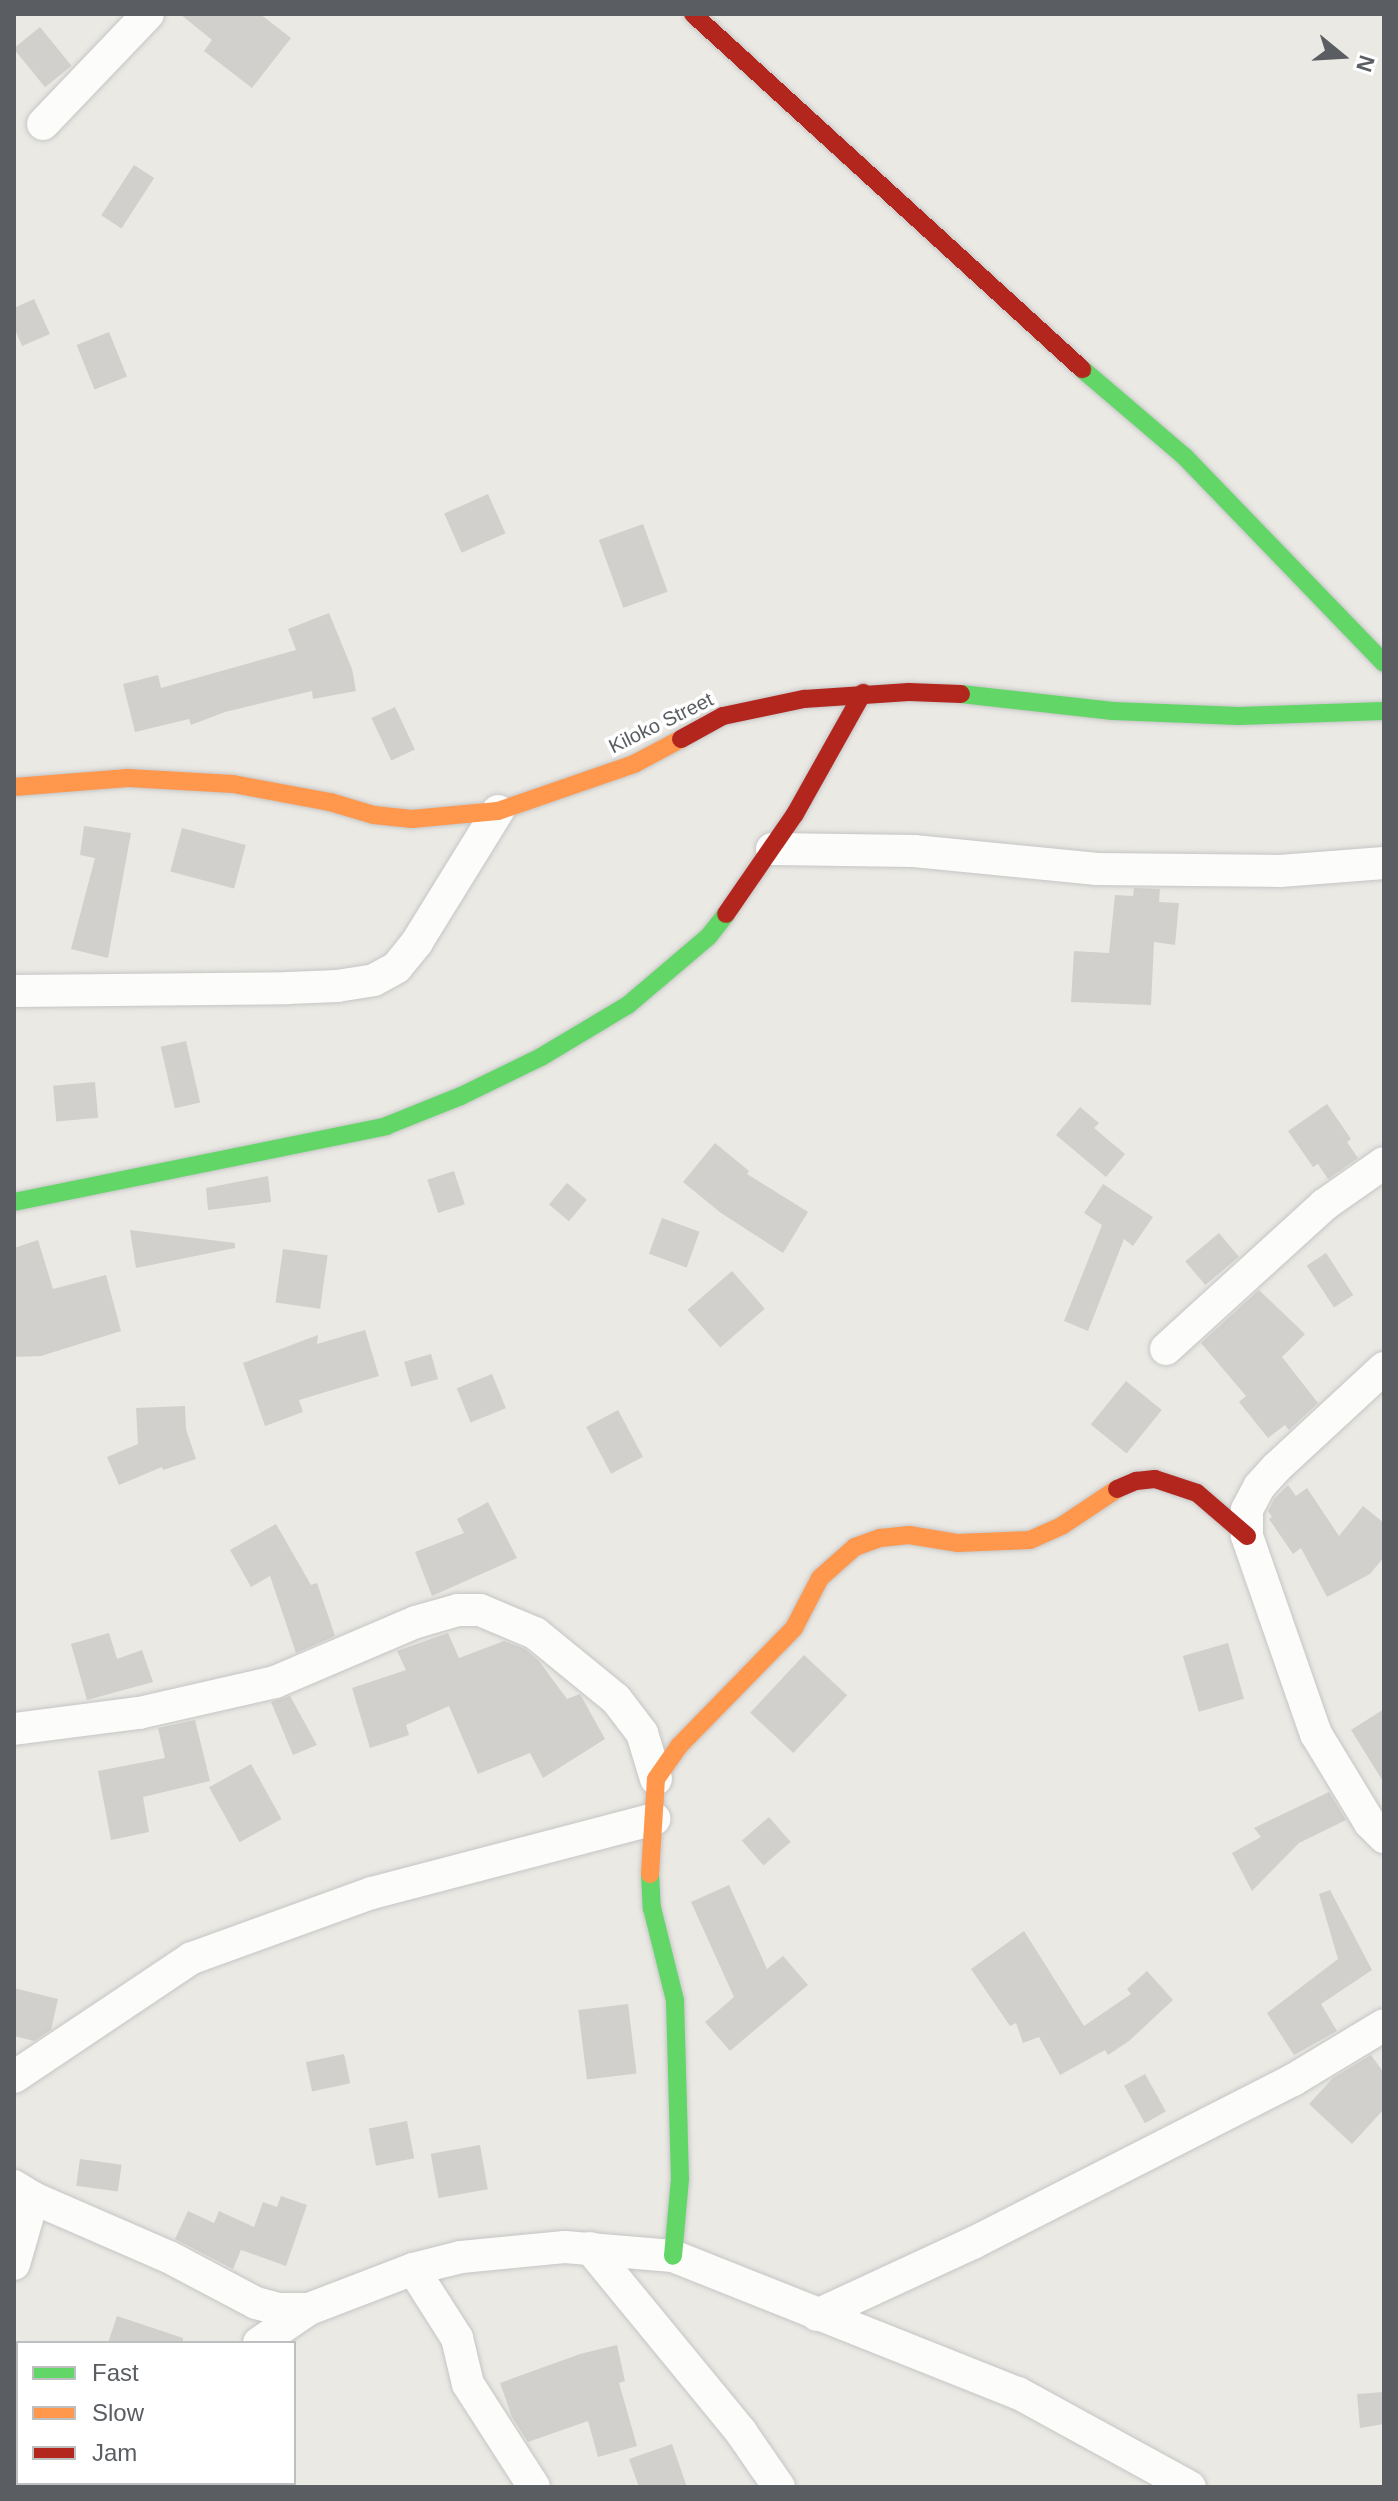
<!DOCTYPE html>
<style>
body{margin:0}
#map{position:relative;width:1398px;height:2501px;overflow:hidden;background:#eae9e4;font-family:Arial,sans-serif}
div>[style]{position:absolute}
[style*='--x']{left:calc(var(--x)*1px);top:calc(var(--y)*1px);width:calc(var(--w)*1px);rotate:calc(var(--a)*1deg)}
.building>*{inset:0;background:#d1d0cd;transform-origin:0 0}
.roads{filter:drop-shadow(0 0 2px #c5c5c5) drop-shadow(0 0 2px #c5c5c5)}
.street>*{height:32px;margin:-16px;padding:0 16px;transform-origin:16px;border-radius:16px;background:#fcfcfb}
.fast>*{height:18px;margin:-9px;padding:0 9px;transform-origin:9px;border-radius:9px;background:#63d668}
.slow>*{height:18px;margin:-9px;padding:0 9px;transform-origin:9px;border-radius:9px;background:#ff974d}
.jam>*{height:18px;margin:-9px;padding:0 9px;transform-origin:9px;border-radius:9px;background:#b3261e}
span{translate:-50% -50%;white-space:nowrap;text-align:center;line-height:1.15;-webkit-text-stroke:7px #fff;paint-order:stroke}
.street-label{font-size:20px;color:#5a5e62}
.frame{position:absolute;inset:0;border:16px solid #5a5e62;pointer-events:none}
.legend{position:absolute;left:16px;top:2341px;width:280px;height:144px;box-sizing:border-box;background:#fff;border:2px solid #bdbfc0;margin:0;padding:10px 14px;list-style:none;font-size:24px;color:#5a5e62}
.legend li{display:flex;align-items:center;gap:16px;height:40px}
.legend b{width:40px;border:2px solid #bdbfc0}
.north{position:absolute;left:1302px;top:16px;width:80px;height:80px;-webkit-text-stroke:6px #fff;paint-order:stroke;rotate:108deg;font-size:22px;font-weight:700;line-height:32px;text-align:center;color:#5a5e62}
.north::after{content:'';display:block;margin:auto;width:28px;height:36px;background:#5a5e62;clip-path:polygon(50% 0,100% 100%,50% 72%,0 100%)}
</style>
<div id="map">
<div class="building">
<div style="clip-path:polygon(180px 14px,260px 14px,291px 38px,252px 88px,204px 51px,212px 40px)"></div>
<div style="left:40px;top:27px;width:50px;height:34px;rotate:51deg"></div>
<div style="left:134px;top:165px;width:24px;height:60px;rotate:33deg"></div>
<div style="clip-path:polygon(34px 299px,50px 334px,22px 346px,14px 327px,14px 308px)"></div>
<div style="left:109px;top:332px;width:48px;height:35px;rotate:68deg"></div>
<div style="left:488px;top:494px;width:43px;height:48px;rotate:66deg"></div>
<div style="left:643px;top:524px;width:72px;height:47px;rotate:70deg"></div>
<div style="clip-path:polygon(329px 613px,352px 669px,356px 691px,313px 699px,312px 691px,225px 712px,191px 725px,189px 719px,135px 732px,123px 684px,158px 675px,161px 688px,296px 650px,288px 629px)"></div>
<div style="left:395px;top:707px;width:47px;height:26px;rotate:65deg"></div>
<div style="clip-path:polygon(84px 826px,131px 833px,108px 958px,71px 949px,95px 858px,80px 855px)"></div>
<div style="left:182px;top:828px;width:66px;height:45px;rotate:15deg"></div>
<div style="clip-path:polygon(1134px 888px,1160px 889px,1159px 902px,1179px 903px,1175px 945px,1154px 942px,1151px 1005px,1071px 1002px,1074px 951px,1109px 953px,1115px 895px,1133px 896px)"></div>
<div style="left:186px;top:1041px;width:63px;height:26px;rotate:77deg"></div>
<div style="left:95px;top:1082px;width:36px;height:42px;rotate:85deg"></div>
<div style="clip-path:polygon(1327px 1104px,1351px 1139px,1347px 1142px,1358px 1158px,1328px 1179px,1318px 1164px,1313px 1167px,1288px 1131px)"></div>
<div style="clip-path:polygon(1080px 1107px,1099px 1123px,1094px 1128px,1125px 1154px,1106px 1177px,1056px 1135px)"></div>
<div style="clip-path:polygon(715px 1143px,749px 1171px,747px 1174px,808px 1212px,783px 1253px,721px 1213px,683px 1182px)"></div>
<div style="left:454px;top:1171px;width:35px;height:28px;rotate:72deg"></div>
<div style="clip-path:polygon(268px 1176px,271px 1202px,208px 1210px,206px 1188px)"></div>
<div style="left:567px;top:1183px;width:26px;height:28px;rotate:40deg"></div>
<div style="clip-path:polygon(1103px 1184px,1153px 1217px,1133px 1246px,1124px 1239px,1088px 1331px,1064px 1321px,1102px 1225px,1084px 1213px)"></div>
<div style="left:662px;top:1218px;width:40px;height:38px;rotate:20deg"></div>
<div style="clip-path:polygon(130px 1230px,235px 1243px,235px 1248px,136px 1268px)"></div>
<div style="left:1219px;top:1233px;width:31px;height:44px;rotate:50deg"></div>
<div style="clip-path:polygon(38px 1240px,53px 1289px,106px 1275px,121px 1331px,41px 1356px,14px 1357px,14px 1248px)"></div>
<div style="left:283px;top:1249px;width:45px;height:54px;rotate:8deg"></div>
<div style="left:1326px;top:1253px;width:50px;height:23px;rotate:57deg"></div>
<div style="left:732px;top:1271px;width:50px;height:59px;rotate:49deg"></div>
<div style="clip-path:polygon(1259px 1290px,1305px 1334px,1282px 1357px,1318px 1403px,1289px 1430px,1285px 1425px,1268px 1438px,1239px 1402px,1246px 1396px,1201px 1343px)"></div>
<div style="clip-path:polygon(365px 1330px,379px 1376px,299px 1400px,303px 1412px,265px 1426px,243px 1363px,318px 1335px,317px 1344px)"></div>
<div style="left:431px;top:1354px;width:26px;height:28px;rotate:74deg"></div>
<div style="left:492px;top:1374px;width:37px;height:38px;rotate:68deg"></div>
<div style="left:1126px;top:1381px;width:46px;height:56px;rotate:39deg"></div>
<div style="clip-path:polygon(185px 1406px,186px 1429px,196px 1459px,163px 1470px,162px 1467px,119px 1485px,107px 1457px,138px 1444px,136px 1408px)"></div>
<div style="left:618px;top:1410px;width:53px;height:36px;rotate:62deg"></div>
<div style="clip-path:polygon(1288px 1485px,1296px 1496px,1307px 1488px,1339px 1536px,1363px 1506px,1384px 1523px,1384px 1557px,1370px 1574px,1327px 1597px,1301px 1548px,1293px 1554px,1269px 1519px,1272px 1517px,1268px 1511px,1275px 1498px)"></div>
<div style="clip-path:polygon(488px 1502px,517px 1558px,432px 1596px,415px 1552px,464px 1533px,457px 1519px)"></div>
<div style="clip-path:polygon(276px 1524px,311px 1585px,317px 1583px,335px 1636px,296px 1653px,270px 1576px,251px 1587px,230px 1550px)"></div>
<div style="clip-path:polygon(109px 1633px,117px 1659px,142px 1650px,153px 1682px,87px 1700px,71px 1644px)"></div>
<div style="clip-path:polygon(448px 1633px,459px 1658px,504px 1641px,525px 1649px,539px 1661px,567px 1699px,580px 1694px,605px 1739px,543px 1778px,530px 1753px,478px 1774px,449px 1706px,406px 1725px,409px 1735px,370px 1748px,352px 1688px,406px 1670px,397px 1651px)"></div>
<div style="left:1228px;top:1643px;width:58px;height:47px;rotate:74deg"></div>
<div style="left:804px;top:1655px;width:59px;height:79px;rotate:43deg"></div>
<div style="clip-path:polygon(290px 1696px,317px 1745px,293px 1755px,271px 1702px)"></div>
<div style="clip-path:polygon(1384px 1709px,1384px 1783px,1351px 1730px)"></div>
<div style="clip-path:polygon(195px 1720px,210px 1781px,143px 1797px,149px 1832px,111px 1840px,98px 1771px,165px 1758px,158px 1728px)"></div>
<div style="left:251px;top:1764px;width:63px;height:48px;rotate:61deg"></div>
<div style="clip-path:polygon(1329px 1792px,1346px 1820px,1299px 1843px,1252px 1891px,1232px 1853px,1261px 1837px,1254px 1828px)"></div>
<div style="left:769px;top:1817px;width:33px;height:36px;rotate:49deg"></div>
<div style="clip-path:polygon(729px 1885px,767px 1969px,783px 1956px,808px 1985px,730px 2051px,705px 2022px,734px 1997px,691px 1902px)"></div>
<div style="clip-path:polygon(1330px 1890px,1372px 1970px,1321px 2004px,1337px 2031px,1294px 2055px,1267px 2013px,1338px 1959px,1319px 1894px)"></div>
<div style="clip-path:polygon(1024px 1931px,1084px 2026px,1131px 1994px,1127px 1989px,1147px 1971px,1173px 2000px,1129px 2041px,1108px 2055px,1105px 2050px,1060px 2075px,1039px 2037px,1023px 2043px,1016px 2023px,1010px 2026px,971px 1969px)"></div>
<div style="clip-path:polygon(14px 1988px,58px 1999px,51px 2030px,34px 2041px,14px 2036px)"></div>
<div style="left:628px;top:2004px;width:70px;height:50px;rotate:83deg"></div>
<div style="left:344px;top:2054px;width:30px;height:39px;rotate:78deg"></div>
<div style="clip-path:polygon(1371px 2055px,1384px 2073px,1384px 2109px,1352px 2144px,1309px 2104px,1333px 2078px)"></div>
<div style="left:1145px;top:2074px;width:43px;height:24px;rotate:61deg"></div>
<div style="left:407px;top:2121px;width:38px;height:39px;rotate:79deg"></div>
<div style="left:480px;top:2145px;width:45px;height:50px;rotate:80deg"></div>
<div style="left:80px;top:2159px;width:42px;height:27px;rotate:8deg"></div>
<div style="clip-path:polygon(281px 2196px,307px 2205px,286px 2266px,241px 2250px,233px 2269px,175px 2239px,188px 2211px,214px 2223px,219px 2211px,254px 2227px,263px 2202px,277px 2207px)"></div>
<div style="clip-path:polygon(117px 2316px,183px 2338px,183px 2343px,108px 2343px)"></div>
<div style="clip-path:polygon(617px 2345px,625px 2381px,619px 2383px,637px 2446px,598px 2457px,588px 2421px,528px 2442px,512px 2417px,500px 2383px,580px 2354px)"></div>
<div style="clip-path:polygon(1384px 2392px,1384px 2424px,1360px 2428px,1357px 2394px)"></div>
<div style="clip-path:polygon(672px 2444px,687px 2487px,639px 2487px,629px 2459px)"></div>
</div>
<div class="roads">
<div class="street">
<div style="--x:43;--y:124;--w:152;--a:-46.3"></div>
<div style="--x:772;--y:849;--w:142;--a:0.8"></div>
<div style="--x:914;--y:851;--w:184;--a:5.6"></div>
<div style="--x:1097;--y:869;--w:183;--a:0.6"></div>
<div style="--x:1280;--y:871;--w:104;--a:-4.4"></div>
<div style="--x:14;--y:991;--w:274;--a:-0.6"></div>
<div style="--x:288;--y:988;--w:49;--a:-2.3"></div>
<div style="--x:337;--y:986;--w:37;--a:-9"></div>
<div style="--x:374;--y:980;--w:26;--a:-29"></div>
<div style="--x:397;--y:967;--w:32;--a:-51"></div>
<div style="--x:417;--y:942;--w:154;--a:-58.3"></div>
<div style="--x:1166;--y:1349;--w:214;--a:-42.3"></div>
<div style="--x:1324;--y:1205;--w:73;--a:-35"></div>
<div style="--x:1384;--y:1368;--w:147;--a:137.2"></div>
<div style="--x:1276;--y:1468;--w:25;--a:132"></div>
<div style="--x:1259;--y:1487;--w:26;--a:118"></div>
<div style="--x:1247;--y:1510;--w:26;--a:90"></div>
<div style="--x:1247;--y:1536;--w:210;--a:70.8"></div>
<div style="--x:1316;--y:1734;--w:104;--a:58.8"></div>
<div style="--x:1370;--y:1823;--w:20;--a:45"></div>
<div style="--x:14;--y:1729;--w:126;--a:-7.3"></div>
<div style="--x:139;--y:1713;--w:139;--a:-12.8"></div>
<div style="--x:275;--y:1682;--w:153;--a:-23.1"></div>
<div style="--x:416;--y:1622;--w:44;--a:-15.9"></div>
<div style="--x:458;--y:1610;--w:22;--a:0"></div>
<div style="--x:480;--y:1610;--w:60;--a:22.7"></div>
<div style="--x:535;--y:1633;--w:104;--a:39.2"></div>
<div style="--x:616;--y:1699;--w:43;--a:52.6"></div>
<div style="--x:642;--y:1733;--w:48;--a:73.1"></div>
<div style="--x:14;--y:2077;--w:214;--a:-33.8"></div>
<div style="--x:192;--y:1958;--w:191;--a:-19.9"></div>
<div style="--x:372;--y:1893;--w:292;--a:-14.7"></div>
<div style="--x:14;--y:2186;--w:22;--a:32"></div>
<div style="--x:33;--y:2198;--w:148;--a:23.5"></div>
<div style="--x:169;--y:2257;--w:98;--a:27.9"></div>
<div style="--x:256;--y:2303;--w:23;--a:15"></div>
<div style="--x:278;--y:2309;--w:31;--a:0"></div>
<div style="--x:590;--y:2248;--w:238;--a:50.6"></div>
<div style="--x:741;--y:2432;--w:67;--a:55.4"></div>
<div style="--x:14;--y:2264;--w:69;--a:-73.9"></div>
<div style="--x:413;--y:2269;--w:82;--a:57.5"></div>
<div style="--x:457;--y:2338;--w:47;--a:76.6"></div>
<div style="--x:468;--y:2384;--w:122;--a:57.3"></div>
<div style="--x:817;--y:2315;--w:172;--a:-24.8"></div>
<div style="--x:973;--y:2243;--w:359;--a:-27"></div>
<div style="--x:1293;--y:2080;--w:106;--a:-31.1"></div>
<div style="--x:259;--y:2343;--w:60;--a:-34.2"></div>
<div style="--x:309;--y:2309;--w:111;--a:-21"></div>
<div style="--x:413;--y:2269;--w:49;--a:-14"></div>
<div style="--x:461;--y:2257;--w:104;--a:-5.5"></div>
<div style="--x:565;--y:2247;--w:108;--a:4.8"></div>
<div style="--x:673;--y:2256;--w:371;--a:21.7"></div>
<div style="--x:1018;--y:2393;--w:196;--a:28.7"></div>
<div style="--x:45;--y:2487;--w:8;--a:-30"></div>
</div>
<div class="fast">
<div style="--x:1082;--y:369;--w:135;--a:40.5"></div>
<div style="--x:1185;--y:457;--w:286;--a:46"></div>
<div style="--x:961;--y:694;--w:153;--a:6.4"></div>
<div style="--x:1113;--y:711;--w:126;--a:2.3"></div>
<div style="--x:1239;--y:716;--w:145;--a:-2"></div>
<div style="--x:14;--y:1202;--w:380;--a:-11.5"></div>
<div style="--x:386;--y:1126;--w:81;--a:-21.8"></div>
<div style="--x:461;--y:1096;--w:89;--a:-26"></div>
<div style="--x:541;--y:1057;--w:101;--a:-30.9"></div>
<div style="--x:628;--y:1005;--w:106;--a:-40.4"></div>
<div style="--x:709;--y:936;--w:28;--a:-52"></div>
<div style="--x:650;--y:1874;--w:34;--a:87"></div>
<div style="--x:652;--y:1908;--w:95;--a:76"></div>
<div style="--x:675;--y:2000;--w:179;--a:88.4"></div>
<div style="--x:680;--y:2179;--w:77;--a:95.2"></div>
</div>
<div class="slow">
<div style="--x:14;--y:787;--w:114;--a:-4.5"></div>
<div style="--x:128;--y:778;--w:105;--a:3.3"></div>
<div style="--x:233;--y:784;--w:99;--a:10.5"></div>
<div style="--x:330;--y:802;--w:46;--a:16.5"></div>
<div style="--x:374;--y:815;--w:38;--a:6"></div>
<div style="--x:412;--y:819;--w:86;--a:-5.3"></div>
<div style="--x:498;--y:811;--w:144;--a:-19.1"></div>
<div style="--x:634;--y:764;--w:53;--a:-28"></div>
<div style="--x:650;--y:1874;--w:95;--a:-86.4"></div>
<div style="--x:656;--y:1779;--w:40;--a:-55.1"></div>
<div style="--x:679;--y:1746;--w:165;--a:-45.7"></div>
<div style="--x:794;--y:1628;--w:56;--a:-62.5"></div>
<div style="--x:820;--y:1578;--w:47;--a:-41.5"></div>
<div style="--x:855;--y:1547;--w:27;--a:-20"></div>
<div style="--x:880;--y:1538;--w:29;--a:-6"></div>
<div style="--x:909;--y:1535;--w:50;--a:9.3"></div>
<div style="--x:958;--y:1543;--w:72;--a:-2.4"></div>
<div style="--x:1030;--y:1540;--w:36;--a:-24"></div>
<div style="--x:1063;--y:1525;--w:65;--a:-33.7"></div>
</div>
<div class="jam">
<div style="--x:693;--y:14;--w:527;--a:42.38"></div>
<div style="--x:681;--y:739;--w:48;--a:-28.7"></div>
<div style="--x:723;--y:716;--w:83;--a:-11.9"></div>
<div style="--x:804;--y:699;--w:105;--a:-3.8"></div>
<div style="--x:909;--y:692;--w:52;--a:2.2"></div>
<div style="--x:726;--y:914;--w:121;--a:-55.4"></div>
<div style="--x:795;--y:814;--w:139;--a:-60.7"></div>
<div style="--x:1117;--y:1489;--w:21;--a:-23"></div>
<div style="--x:1136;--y:1481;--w:19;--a:-6"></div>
<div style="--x:1155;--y:1479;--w:44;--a:18.4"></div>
<div style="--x:1197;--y:1493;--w:66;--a:40.7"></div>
</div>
</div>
<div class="street-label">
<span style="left:661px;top:723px;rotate:-26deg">Kiloko Street</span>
</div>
<div class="frame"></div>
<ul class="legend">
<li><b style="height:10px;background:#63d668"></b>Fast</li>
<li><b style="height:10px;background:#ff974d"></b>Slow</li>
<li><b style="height:10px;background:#b3261e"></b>Jam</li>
</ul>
<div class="north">N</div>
</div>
